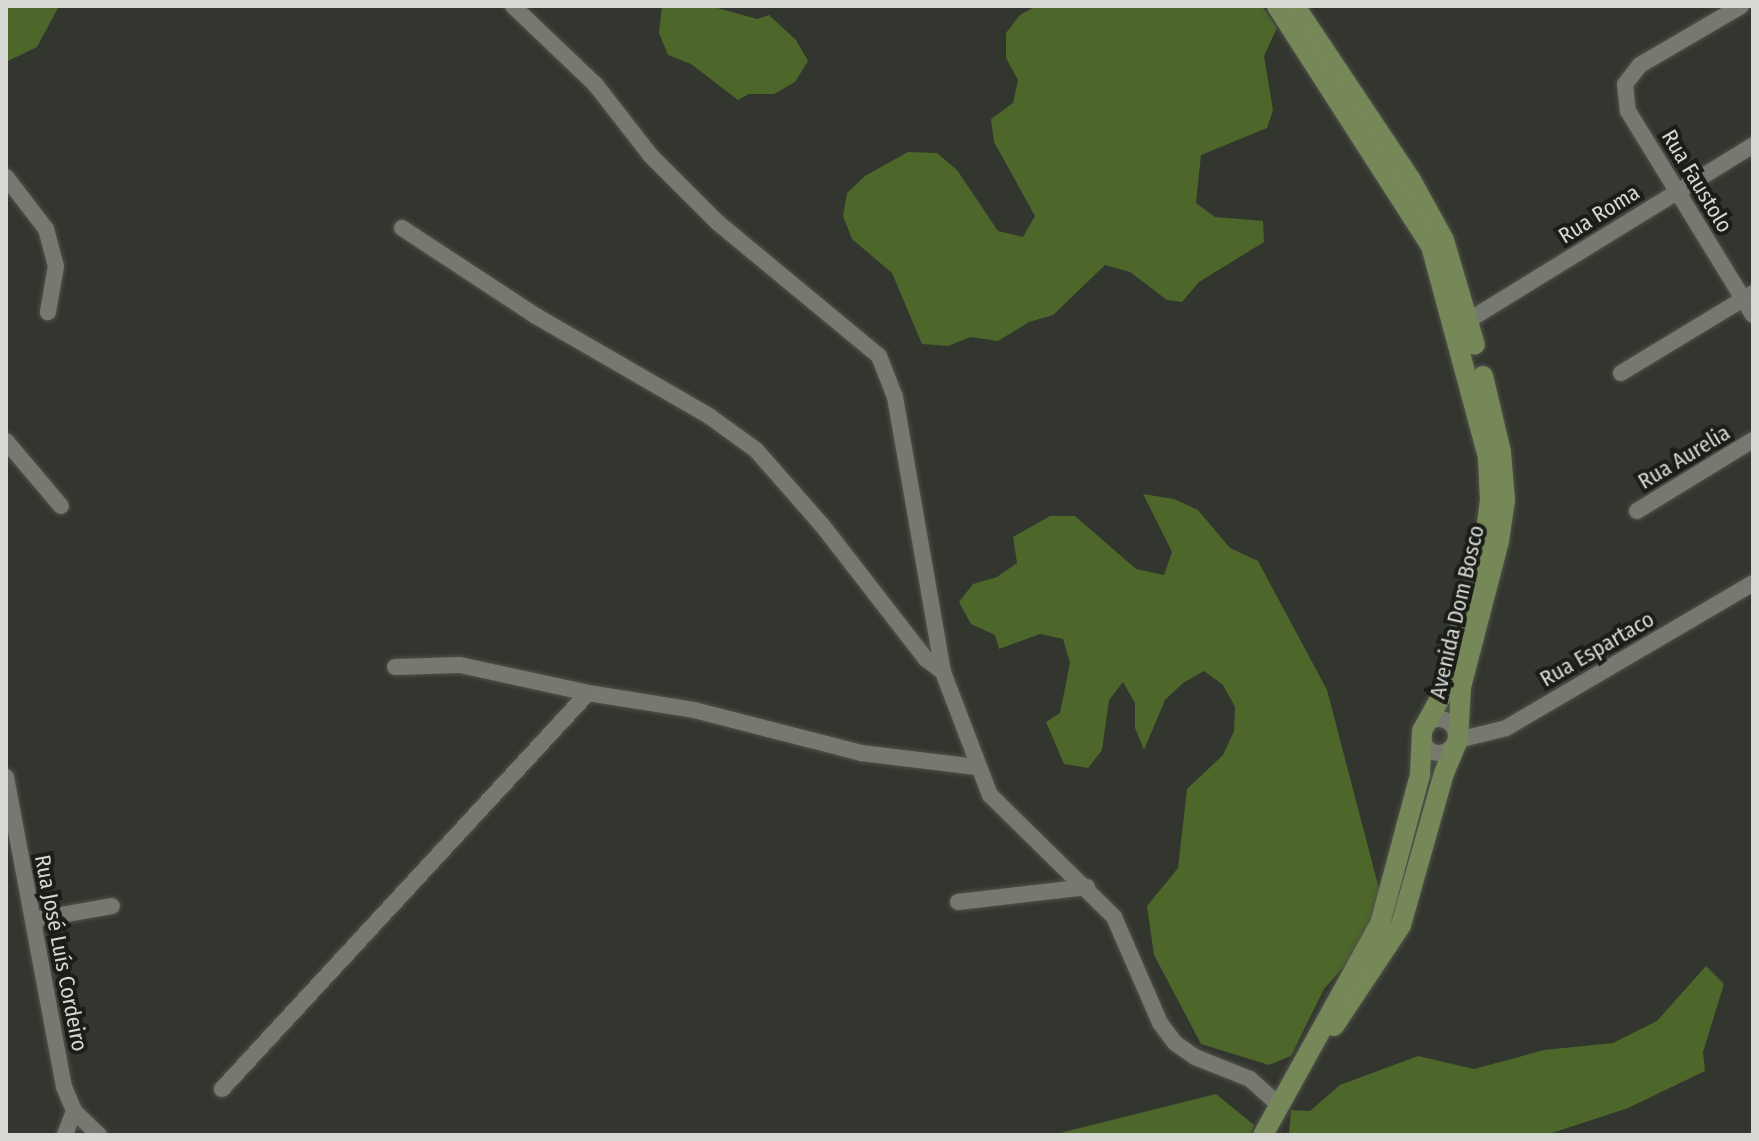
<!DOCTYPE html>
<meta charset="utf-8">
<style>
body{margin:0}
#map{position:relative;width:1759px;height:1141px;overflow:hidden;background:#33362e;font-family:"Fira Sans Condensed",sans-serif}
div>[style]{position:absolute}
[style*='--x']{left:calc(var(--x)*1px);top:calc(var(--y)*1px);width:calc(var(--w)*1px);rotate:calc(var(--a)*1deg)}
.green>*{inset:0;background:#4d662a}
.roads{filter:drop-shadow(0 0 2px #4f524b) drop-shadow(0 0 2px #4f524b)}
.street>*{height:16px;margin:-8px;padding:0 8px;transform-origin:8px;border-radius:8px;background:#757970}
.street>.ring{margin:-8px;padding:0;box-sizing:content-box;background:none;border:16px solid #757970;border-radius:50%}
.secondary>*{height:20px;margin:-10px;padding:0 10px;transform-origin:10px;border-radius:10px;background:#768758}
span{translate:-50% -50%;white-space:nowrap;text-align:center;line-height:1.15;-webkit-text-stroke:8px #1b1d19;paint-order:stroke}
.street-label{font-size:22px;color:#d6d8d3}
.frame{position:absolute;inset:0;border:8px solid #d6d8d3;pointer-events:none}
</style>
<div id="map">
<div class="green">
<div style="clip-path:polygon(6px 6px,59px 6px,37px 47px,6px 62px)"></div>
<div style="clip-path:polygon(662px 6px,710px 6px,757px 19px,769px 15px,796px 40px,808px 61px,795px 82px,774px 94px,749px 94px,738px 100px,691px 64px,668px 55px,659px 33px)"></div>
<div style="clip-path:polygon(1036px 6px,1262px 6px,1277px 28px,1264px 56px,1273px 110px,1267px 128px,1201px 155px,1196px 203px,1215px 217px,1263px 221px,1264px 242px,1199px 282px,1182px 302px,1167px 300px,1130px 272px,1105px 265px,1053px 315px,1029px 322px,998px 341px,970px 337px,948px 346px,922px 344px,892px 273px,852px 239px,843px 216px,847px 193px,865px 176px,908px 152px,937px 153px,957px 170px,998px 231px,1023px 237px,1035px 216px,994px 142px,991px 119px,1013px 103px,1018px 80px,1006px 58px,1006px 33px,1020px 15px)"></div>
<div style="clip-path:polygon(1143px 494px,1174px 499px,1198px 510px,1230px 548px,1258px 561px,1327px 690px,1383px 904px,1356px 953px,1324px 989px,1291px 1056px,1269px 1065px,1201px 1044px,1154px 955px,1147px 906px,1178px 868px,1187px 789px,1223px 755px,1234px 731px,1235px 707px,1223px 685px,1204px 671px,1183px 683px,1165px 700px,1144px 750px,1135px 728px,1135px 703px,1123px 682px,1109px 700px,1102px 750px,1088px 768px,1064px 764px,1046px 722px,1060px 713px,1070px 663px,1063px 639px,1040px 634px,999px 649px,995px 635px,971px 624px,959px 602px,973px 584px,997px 577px,1017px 563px,1013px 537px,1050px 516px,1075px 516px,1136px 569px,1164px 575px,1172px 552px)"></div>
<div style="clip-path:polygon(1706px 966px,1724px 984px,1703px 1052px,1705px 1071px,1628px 1108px,1546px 1135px,1289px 1134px,1291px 1110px,1310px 1111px,1340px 1085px,1418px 1056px,1474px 1069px,1544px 1050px,1613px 1043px,1657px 1021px)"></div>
<div style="clip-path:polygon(1216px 1094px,1254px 1125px,1251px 1135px,1052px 1135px)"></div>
</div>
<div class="roads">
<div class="street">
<div style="--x:513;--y:6;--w:113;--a:43.6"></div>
<div style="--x:595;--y:84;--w:91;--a:52.1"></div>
<div style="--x:651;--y:156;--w:93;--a:45"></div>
<div style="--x:717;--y:222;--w:210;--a:39.6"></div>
<div style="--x:879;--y:356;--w:44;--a:68.7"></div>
<div style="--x:895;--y:397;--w:279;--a:80.1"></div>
<div style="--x:943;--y:672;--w:132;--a:69.1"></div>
<div style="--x:990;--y:795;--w:174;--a:44.5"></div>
<div style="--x:1114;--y:917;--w:116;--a:66.5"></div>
<div style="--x:1160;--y:1023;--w:25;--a:53"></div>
<div style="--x:1175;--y:1043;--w:24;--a:35"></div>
<div style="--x:1195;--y:1057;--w:59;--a:21.8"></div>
<div style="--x:1250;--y:1079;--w:39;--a:42"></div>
<div style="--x:1741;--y:6;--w:117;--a:149.7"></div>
<div style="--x:1640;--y:65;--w:24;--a:128"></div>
<div style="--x:1625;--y:84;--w:27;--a:84"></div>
<div style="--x:1628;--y:111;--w:239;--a:58.5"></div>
<div style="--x:6;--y:177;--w:66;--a:52.4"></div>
<div style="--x:46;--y:229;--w:38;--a:75"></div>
<div style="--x:56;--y:266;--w:47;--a:99.9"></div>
<div style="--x:402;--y:228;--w:160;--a:33.3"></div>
<div style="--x:536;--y:316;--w:200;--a:30"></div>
<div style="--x:709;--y:416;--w:58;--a:35.9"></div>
<div style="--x:756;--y:450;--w:100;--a:48.7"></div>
<div style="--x:822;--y:525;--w:170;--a:52.2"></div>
<div style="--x:926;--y:659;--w:21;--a:37"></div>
<div style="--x:1469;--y:320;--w:334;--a:-31.6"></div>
<div style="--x:1621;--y:373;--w:154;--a:-31.2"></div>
<div style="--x:6;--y:441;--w:85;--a:49.8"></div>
<div style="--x:1637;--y:511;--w:136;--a:-31.5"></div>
<div style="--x:395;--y:667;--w:65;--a:-1.8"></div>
<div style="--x:460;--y:665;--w:131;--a:12.3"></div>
<div style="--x:588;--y:693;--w:107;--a:9.1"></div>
<div style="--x:694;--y:710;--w:172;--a:14.4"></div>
<div style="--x:861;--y:753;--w:116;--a:6.9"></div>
<div class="ring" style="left:1422px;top:719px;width:18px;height:18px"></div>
<div style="--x:1458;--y:740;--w:49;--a:-14"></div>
<div style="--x:1506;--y:728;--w:286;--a:-30.4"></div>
<div style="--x:6;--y:777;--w:315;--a:79.4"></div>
<div style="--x:64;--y:1087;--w:26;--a:67"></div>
<div style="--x:74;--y:1111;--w:26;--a:111"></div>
<div style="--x:958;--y:902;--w:130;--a:-6.6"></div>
<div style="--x:33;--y:920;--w:80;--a:-10"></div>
<div style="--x:222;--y:1089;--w:539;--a:-47.25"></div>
<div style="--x:74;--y:1111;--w:35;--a:44"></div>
</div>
<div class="secondary">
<div style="--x:1295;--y:6;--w:209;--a:56.3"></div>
<div style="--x:1411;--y:180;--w:68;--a:61.2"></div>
<div style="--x:1444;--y:240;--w:109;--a:73.6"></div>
<div style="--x:1334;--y:1026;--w:121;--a:-56.4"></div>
<div style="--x:1401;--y:925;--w:158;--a:-74.2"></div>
<div style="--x:1444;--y:773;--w:36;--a:-67"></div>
<div style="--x:1458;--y:740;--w:53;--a:-86.8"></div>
<div style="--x:1461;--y:687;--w:151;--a:-75.4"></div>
<div style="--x:1499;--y:541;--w:41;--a:-81.7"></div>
<div style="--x:1505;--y:500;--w:48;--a:-94.8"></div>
<div style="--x:1501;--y:452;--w:78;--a:-103.3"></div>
<div style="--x:1263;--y:1135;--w:241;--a:-61"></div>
<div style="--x:1380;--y:924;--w:154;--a:-75"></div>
<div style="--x:1420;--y:775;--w:44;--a:-87.4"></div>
<div style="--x:1422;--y:731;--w:39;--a:-61"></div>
<div style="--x:1441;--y:697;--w:163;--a:-74.3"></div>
<div style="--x:1485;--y:540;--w:40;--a:-82.9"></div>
<div style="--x:1490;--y:500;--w:43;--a:-92.7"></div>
<div style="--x:1488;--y:457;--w:219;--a:-105.1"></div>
<div style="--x:1431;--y:246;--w:285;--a:-122.7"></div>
</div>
</div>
<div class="street-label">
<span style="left:1697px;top:181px;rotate:59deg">Rua Faustolo</span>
<span style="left:1599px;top:214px;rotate:-32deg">Rua Roma</span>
<span style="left:1684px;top:457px;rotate:-31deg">Rua Aurelia</span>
<span style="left:1457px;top:612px;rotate:-77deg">Avenida Dom Bosco</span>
<span style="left:1597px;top:649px;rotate:-30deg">Rua Espartaco</span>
<span style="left:61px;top:953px;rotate:79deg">Rua José Luís Cordeiro</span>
</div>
<div class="frame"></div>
</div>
